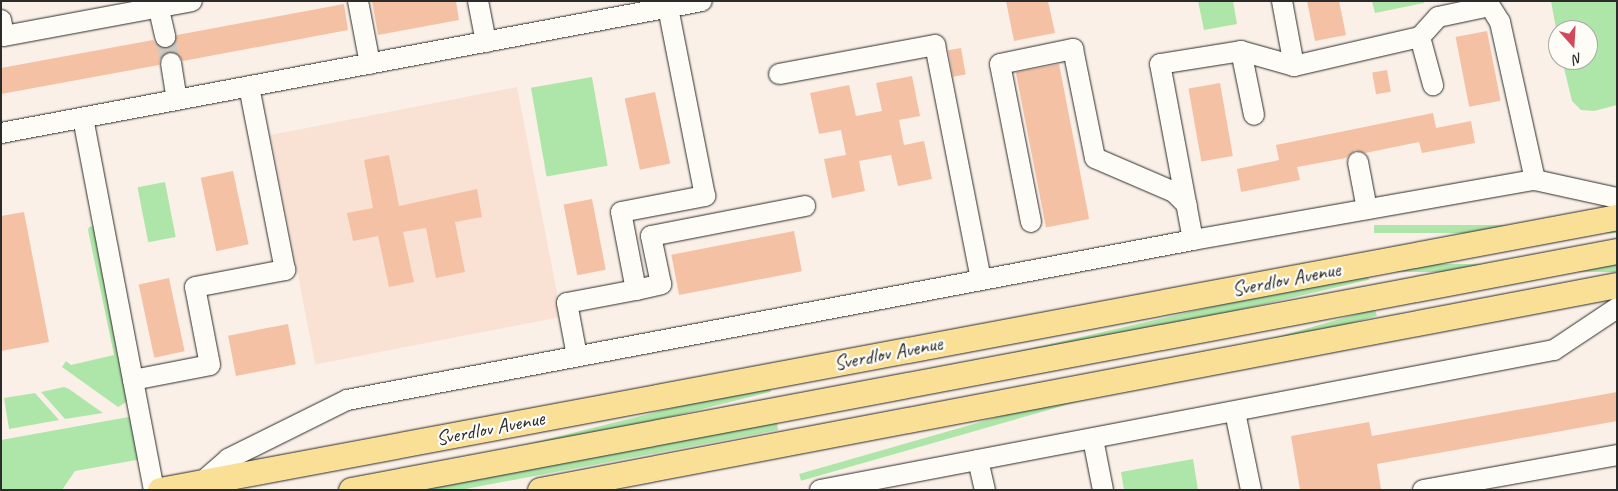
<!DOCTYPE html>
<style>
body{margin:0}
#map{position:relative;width:1618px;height:491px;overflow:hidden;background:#fbf0e7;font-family:Caveat,sans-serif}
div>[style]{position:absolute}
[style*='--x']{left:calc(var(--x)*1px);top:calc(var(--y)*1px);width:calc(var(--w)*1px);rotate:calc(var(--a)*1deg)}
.built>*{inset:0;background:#f9e2d3;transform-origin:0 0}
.green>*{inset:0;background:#aee6a9;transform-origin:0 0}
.building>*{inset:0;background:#f4c1a5;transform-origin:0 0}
.minor-tunnel>*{height:20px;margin-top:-10px;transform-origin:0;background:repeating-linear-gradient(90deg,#d1c9c1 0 20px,transparent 0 30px)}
.roads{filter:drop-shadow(0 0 1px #2b2b2b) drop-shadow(0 0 1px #2b2b2b)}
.minor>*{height:20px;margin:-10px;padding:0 10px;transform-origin:10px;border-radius:10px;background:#fdfcf7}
.major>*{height:25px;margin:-12.5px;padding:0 12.5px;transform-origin:12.5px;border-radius:12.5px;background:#fadf96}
span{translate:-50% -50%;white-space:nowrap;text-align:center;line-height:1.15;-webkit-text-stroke:4.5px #fdfcf7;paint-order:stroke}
.street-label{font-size:21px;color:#2b2b2b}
.frame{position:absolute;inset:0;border:2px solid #2b2b2b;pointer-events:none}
.north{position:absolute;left:1548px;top:20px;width:50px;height:50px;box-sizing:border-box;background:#fdfcf7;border:1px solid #a9a8a5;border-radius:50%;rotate:161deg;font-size:14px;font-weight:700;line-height:20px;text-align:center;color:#2b2b2b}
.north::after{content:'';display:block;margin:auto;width:18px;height:22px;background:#d1495b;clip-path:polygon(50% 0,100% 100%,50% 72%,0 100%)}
</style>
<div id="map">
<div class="built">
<div style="left:517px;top:87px;width:234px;height:251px;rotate:79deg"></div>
</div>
<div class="green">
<div style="clip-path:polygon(1198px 1px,1233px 1px,1237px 24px,1204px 30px)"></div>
<div style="clip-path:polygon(1372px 1px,1424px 1px,1424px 3px,1375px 13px)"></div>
<div style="clip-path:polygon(1551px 1px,1617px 1px,1617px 105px,1594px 111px,1581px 110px,1572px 101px,1562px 60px,1588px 60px,1588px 30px,1558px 30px,1558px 40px)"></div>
<div style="left:592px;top:77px;width:90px;height:62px;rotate:80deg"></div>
<div style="left:165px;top:182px;width:56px;height:28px;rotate:79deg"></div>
<div style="left:1617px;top:225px;width:8px;height:243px;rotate:90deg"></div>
<div style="clip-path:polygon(94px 226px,130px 400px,118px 407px,62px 367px,66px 361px,71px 365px,114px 355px,88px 230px,89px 227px)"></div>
<div style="left:1617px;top:264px;width:8px;height:238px;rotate:90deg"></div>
<div style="left:1367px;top:271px;width:9px;height:598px;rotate:77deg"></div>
<div style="left:1375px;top:309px;width:7px;height:599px;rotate:74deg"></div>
<div style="left:769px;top:384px;width:8px;height:568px;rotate:76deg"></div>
<div style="clip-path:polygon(64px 387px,69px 389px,103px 413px,65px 419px,41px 392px)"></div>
<div style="clip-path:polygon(35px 393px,59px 420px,9px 429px,4px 398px)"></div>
<div style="clip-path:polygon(134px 416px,142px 459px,75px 471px,62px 490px,1px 490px,1px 440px)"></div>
<div style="clip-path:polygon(777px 421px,778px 430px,460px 490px,412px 490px)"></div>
<div style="clip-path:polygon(1193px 459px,1198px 490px,1124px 490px,1121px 472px)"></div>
</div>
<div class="building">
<div style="clip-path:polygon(372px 1px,456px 1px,459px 20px,378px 35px)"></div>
<div style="clip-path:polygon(1006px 1px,1048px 1px,1055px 33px,1014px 41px)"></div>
<div style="clip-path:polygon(1307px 1px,1339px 1px,1346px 35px,1315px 41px)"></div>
<div style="clip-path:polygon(344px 4px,348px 30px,183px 61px,176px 52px,169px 51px,160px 58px,159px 65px,1px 94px,1px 68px,153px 40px,157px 45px,167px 49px,173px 45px,177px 35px)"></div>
<div style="left:1487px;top:31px;width:71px;height:32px;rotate:79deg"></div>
<div style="left:961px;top:48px;width:27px;height:13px;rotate:80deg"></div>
<div style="left:1059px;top:64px;width:158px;height:44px;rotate:79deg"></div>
<div style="left:1387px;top:70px;width:22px;height:15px;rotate:80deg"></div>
<div style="clip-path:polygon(912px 76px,920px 116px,899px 120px,904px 145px,924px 141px,932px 179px,898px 186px,891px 155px,859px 161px,865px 191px,832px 198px,824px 159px,846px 155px,841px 130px,819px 134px,810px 93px,849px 85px,856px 116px,882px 111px,876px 83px)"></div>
<div style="left:1220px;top:83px;width:74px;height:32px;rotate:80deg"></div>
<div style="left:655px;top:92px;width:73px;height:31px;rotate:78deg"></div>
<div style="clip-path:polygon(1433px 113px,1436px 128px,1471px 121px,1475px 143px,1422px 153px,1419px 142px,1365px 153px,1355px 150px,1346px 158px,1297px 167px,1300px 180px,1241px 192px,1237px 169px,1279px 160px,1276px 145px)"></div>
<div style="clip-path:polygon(389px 155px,399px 206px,477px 189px,482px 217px,455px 222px,465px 272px,436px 278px,426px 228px,403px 232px,414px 282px,389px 287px,378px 236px,353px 241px,347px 213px,373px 208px,364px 160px)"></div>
<div style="left:233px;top:171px;width:75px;height:33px;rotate:78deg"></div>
<div style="left:592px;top:199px;width:72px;height:29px;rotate:79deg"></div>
<div style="clip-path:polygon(24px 212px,49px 342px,1px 351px,1px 216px)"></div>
<div style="left:794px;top:231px;width:41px;height:125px;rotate:79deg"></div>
<div style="left:169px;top:278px;width:75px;height:31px;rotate:78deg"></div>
<div style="left:288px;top:324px;width:41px;height:61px;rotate:79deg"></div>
<div style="clip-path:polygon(1617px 392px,1617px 421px,1377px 464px,1381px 489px,1300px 490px,1291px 436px,1369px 422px,1372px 436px)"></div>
</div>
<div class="minor-tunnel">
<div style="--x:165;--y:37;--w:27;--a:77"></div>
</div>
<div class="roads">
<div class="minor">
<div style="--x:157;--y:1;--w:37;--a:77"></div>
<div style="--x:358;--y:1;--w:64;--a:79.2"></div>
<div style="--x:478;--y:1;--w:42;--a:79"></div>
<div style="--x:1282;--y:1;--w:66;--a:79.5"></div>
<div style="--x:1;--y:20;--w:16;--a:79"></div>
<div style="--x:4;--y:36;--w:191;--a:-10.5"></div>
<div style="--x:1420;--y:37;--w:27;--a:-48"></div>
<div style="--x:1438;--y:17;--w:53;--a:-11.9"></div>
<div style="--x:1490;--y:6;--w:19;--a:58"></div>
<div style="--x:1500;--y:22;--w:162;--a:77.5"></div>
<div style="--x:1241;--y:51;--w:65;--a:78.5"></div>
<div style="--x:171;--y:63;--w:37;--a:81"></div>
<div style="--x:779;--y:74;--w:159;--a:-10.5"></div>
<div style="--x:935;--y:45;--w:239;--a:78.9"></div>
<div style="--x:83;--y:118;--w:379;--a:79.2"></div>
<div style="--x:1;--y:133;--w:713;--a:-10.66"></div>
<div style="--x:1358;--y:162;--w:48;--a:79.2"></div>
<div style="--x:1031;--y:222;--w:161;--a:-101.1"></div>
<div style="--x:1000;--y:64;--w:75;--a:-11.6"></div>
<div style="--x:1073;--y:49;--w:111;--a:78.6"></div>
<div style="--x:1095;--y:158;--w:86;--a:23.3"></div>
<div style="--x:1174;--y:192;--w:18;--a:45"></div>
<div style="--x:1193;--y:240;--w:179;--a:-100.6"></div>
<div style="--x:1160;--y:64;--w:82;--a:-9.1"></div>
<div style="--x:1241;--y:51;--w:55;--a:15.8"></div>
<div style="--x:1294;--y:66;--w:129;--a:-13"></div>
<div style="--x:1420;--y:37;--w:50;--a:74.8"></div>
<div style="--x:636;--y:290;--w:26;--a:-13"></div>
<div style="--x:661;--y:284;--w:49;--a:-101.8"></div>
<div style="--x:651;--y:236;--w:157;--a:-11"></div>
<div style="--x:577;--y:356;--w:54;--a:-100.7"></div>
<div style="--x:567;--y:303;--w:70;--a:-10.7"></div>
<div style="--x:636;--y:290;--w:79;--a:-100.9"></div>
<div style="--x:621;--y:212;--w:86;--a:-10.8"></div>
<div style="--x:705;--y:196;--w:192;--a:-101.1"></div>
<div style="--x:133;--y:380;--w:78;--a:-11"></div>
<div style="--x:210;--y:365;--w:79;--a:-100.9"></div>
<div style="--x:195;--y:287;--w:92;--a:-10.7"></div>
<div style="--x:285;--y:270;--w:187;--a:-101.1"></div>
<div style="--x:1235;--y:412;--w:80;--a:78.4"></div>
<div style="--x:1093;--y:439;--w:52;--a:78.9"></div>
<div style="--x:978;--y:460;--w:31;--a:77"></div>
<div style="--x:202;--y:482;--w:35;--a:-41"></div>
<div style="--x:228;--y:459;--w:133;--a:-26.4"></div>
<div style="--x:347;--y:400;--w:861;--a:-10.71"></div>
<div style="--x:1193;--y:240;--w:347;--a:-10"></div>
<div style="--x:1535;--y:180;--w:84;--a:12.4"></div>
<div style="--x:820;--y:490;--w:747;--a:-10.8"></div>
<div style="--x:1554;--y:350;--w:76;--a:-33.7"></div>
<div style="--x:1423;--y:490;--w:197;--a:-10.2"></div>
</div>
<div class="major">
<div style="--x:160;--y:490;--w:1482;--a:-10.61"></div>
<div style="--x:351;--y:490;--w:1288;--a:-10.69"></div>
<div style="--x:540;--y:490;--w:1096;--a:-10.78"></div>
</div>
</div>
<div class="street-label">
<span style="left:1286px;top:279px;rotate:-11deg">Sverdlov Avenue</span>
<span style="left:888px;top:353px;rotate:-11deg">Sverdlov Avenue</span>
<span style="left:490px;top:428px;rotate:-11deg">Sverdlov Avenue</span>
</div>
<div class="frame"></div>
<div class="north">N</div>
</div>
